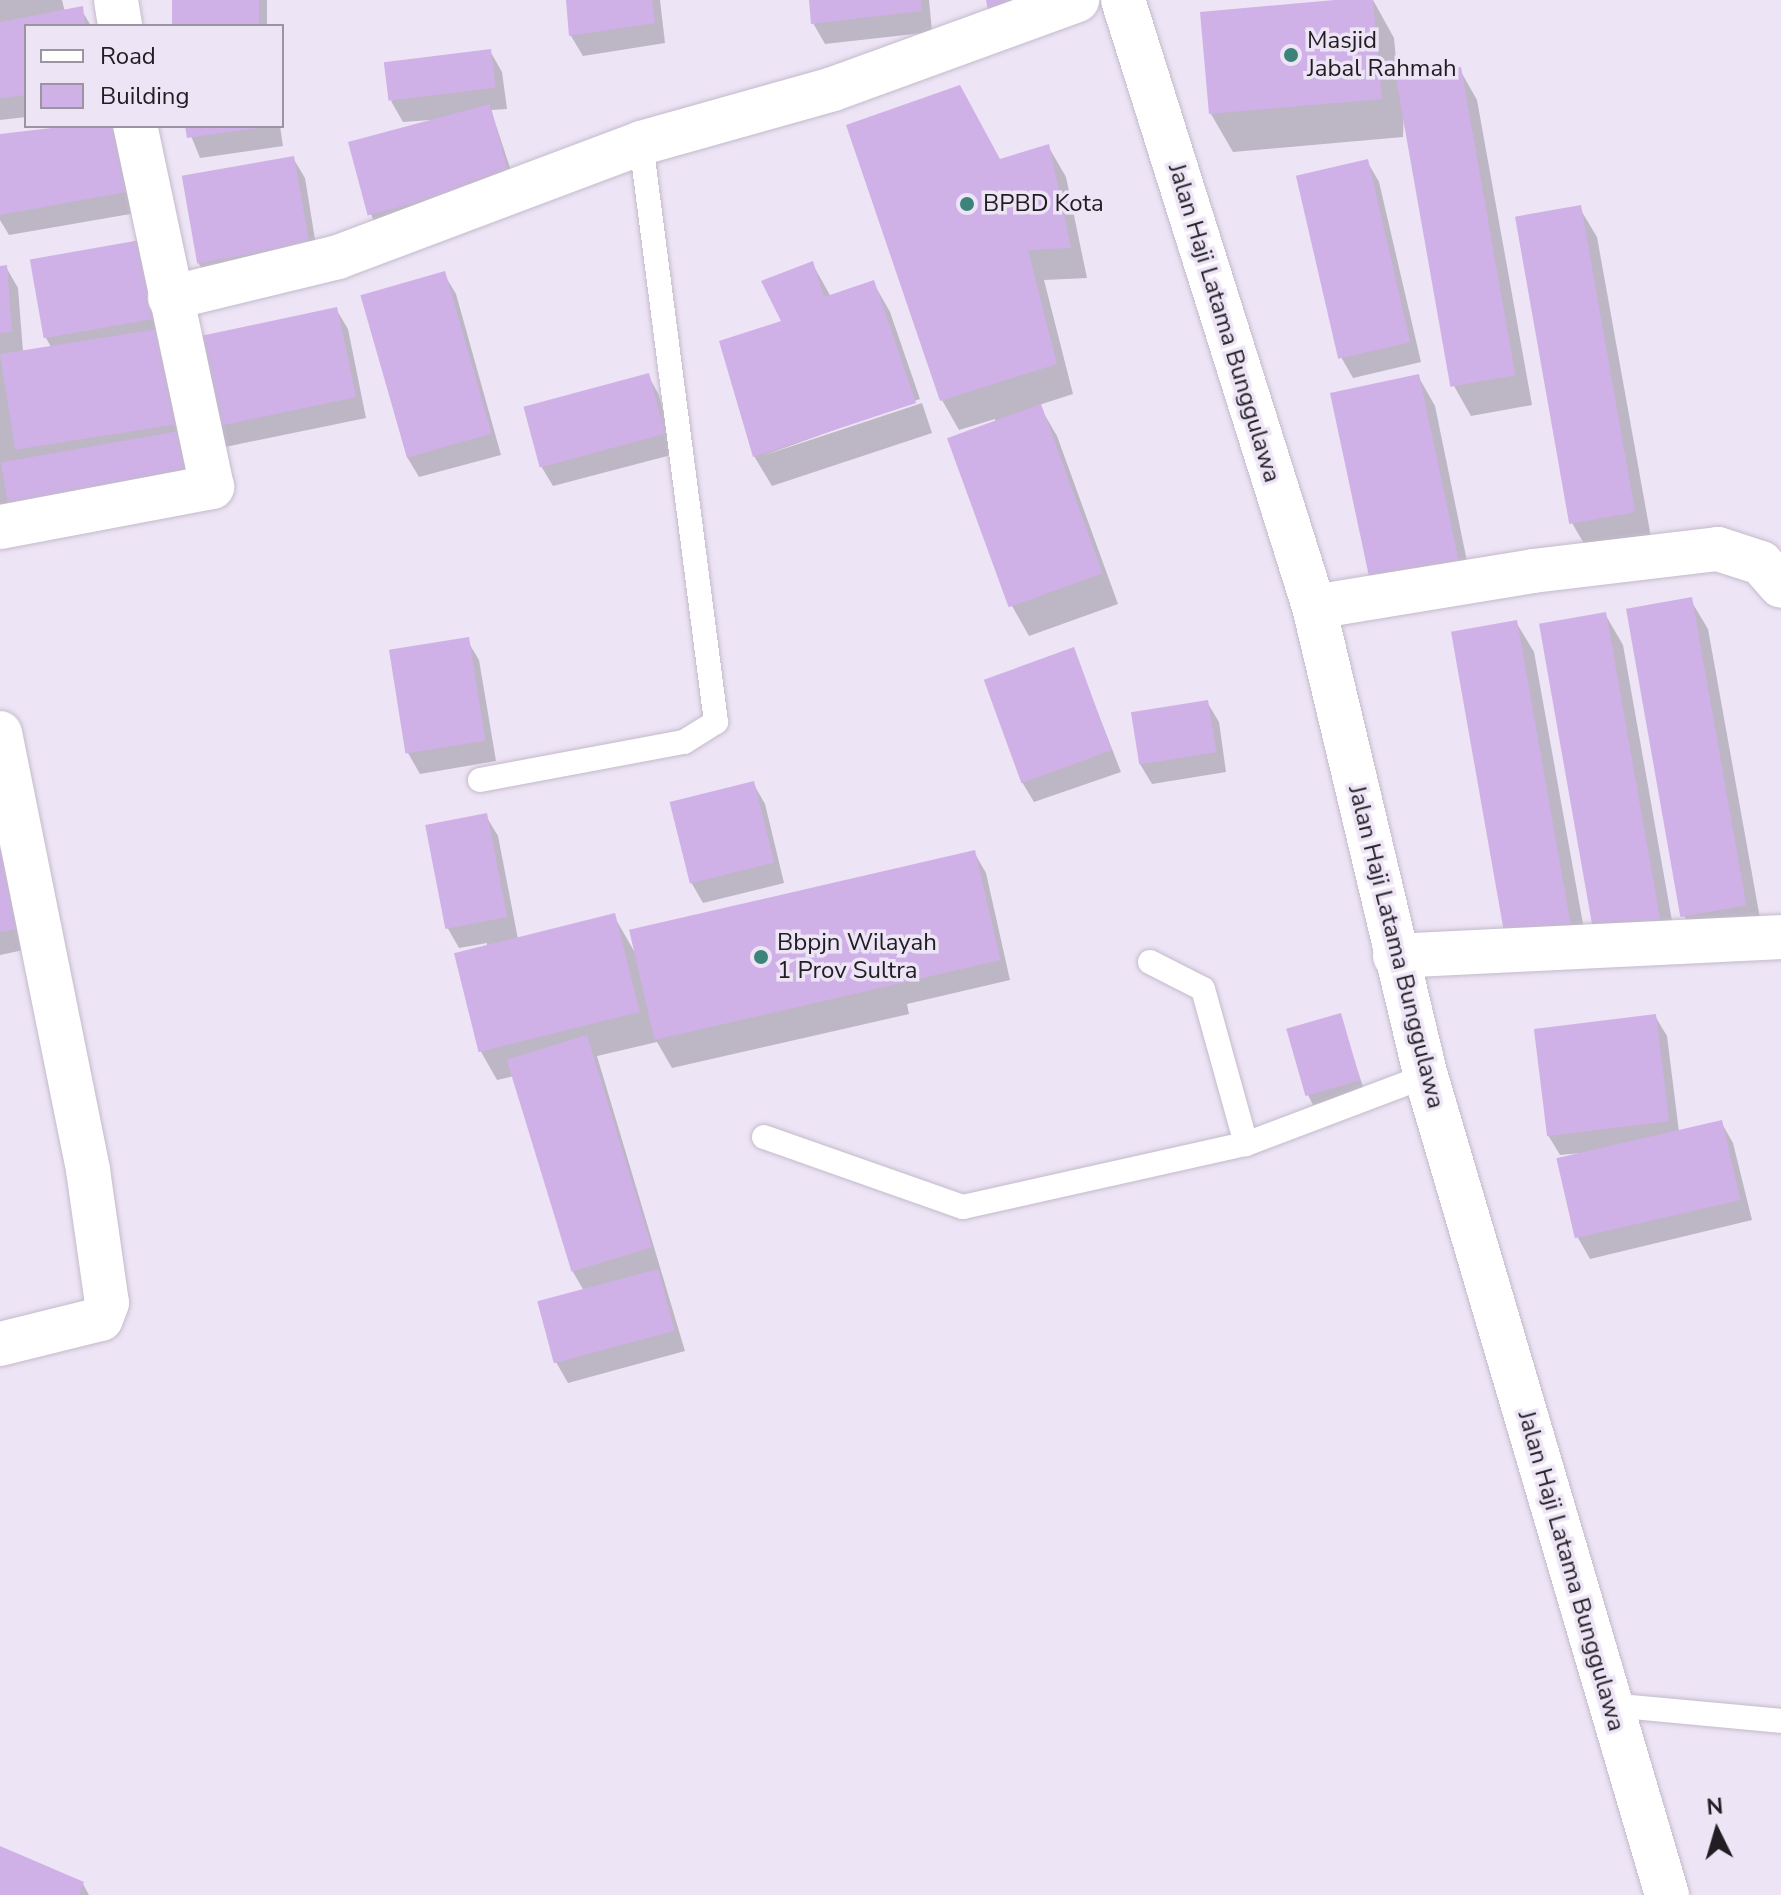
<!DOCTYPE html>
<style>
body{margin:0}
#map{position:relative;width:1781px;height:1895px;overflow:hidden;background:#ede4f5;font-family:"Nunito Sans",sans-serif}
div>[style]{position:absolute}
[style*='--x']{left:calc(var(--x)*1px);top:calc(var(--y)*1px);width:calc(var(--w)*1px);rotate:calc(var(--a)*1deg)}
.shadow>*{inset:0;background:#0003;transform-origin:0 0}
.building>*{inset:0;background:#cfb1e7;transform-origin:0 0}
.roads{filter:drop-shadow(0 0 2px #c3bacb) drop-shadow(0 0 2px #c3bacb)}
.service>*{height:24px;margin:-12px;padding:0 12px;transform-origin:12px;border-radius:12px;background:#fff}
.minor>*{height:44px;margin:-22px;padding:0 22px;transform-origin:22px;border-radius:22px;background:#fff}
.secondary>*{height:44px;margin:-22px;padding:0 22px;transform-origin:22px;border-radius:22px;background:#fff}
.dots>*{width:22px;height:22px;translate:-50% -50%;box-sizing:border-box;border:4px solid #ede4f5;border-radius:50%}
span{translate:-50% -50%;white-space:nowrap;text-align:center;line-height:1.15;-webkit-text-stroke:7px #ede4f5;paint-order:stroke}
.poi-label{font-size:24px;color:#201d23}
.left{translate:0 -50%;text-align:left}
.street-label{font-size:24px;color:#201d23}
.legend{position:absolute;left:24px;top:24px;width:260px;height:104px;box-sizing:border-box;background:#ede4f5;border:2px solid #9b94a1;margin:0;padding:10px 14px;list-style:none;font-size:24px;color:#201d23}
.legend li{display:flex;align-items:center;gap:16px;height:40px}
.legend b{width:40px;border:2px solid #9b94a1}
.north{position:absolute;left:1677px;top:1791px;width:80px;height:80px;-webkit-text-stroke:6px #ede4f5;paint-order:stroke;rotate:355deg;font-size:22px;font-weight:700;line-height:32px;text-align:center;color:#201d23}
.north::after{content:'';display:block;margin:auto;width:28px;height:36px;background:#201d23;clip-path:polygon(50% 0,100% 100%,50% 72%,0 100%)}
</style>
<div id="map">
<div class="shadow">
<div style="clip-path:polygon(0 0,62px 0,65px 12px,81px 9px,91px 26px,26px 26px,26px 117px,0 120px)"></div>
<div style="left:174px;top:0;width:93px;height:26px"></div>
<div style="clip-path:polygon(568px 0,660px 0,665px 43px,583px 56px,571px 36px)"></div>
<div style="clip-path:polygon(811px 0,929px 0,932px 32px,825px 44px,813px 23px)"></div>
<div style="clip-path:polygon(1358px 0,1373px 0,1394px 38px,1398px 81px,1460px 70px,1477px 100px,1532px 405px,1471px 416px,1454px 386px,1404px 108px,1403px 137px,1233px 152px,1211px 114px)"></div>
<div style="clip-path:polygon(490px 51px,502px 72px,507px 109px,491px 110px,520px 198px,384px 237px,372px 217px,351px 145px,444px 119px,403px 122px,391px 101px)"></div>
<div style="clip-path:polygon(86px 126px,111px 126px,121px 144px,136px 213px,9px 235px,0 220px,0 136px)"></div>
<div style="clip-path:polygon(187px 126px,280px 126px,283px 146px,200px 158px)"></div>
<div style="clip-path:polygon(1048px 146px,1066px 177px,1087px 278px,1044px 280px,1073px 394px,1039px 405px,1057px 436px,1118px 604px,1029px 636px,1012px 606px,995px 419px,959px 430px,942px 400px,1000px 161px)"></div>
<div style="clip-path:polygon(293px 158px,305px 178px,319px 264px,209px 282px,198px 262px)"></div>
<div style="clip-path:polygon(1367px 161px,1379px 182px,1421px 362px,1353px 378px,1341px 357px)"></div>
<div style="clip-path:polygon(1579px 207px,1597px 237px,1652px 543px,1590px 554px,1572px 523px)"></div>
<div style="clip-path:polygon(157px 262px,195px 452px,0 531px,0 268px,6px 267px,18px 288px,23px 352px,51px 347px,46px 338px)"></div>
<div style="clip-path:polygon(812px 263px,831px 297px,873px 282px,890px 312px,920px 399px,759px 457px,922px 403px,932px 433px,772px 486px,754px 456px,783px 323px)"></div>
<div style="clip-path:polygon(444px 274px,456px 294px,501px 455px,419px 477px,407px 457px,362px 296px)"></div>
<div style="clip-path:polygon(336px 309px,348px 329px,366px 418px,225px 447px,213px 426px)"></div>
<div style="clip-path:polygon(648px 375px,659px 395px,675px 454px,553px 486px,541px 466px)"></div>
<div style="clip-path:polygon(1418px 376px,1435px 406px,1475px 600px,1388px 617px)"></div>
<div style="clip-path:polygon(1690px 599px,1708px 629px,1763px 935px,1701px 946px,1684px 916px)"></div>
<div style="clip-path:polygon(1605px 614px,1623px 645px,1677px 949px,1615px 960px)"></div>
<div style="clip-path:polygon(1516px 622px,1534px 652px,1589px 957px,1527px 968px)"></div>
<div style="clip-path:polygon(467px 640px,479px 660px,496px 761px,420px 774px,408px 753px)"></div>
<div style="clip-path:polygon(1073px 649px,1121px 772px,1034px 802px,1022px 782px)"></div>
<div style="clip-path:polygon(1207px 702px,1219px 722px,1226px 772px,1152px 784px,1140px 764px,1133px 714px)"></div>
<div style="clip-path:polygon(753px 783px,765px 804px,784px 883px,703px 903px,691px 882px)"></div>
<div style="clip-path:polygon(486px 816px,498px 836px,518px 939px,614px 916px,634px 951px,974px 852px,986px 873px,1010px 980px,907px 1004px,909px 1014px,672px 1068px,657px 1042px,597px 1056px,685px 1351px,568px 1383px,556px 1362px,584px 1291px,573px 1272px,514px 1076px,497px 1080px,480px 1050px,487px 943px,459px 948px,447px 927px)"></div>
<div style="clip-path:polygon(0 852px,38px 947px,0 955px)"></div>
<div style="clip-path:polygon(1340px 1016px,1364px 1090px,1313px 1105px,1308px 1095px)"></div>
<div style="clip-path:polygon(1655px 1016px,1667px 1036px,1679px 1132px,1721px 1122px,1733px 1143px,1752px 1220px,1590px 1259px,1578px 1238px,1581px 1153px,1560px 1155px,1548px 1135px,1536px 1030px)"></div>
<div style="clip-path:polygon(0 1849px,83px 1884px,89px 1895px,0 1895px)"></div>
</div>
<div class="building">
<div style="left:172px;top:0;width:87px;height:26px"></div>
<div style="clip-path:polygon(566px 0,652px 0,655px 23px,569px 36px)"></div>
<div style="clip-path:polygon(809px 0,921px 0,922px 11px,811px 24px)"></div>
<div style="clip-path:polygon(986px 0,1030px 0,988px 10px)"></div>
<div style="clip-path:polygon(1335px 0,1373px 0,1382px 99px,1209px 114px,1200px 12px)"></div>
<div style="clip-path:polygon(83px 6px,85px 26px,26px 26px,26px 95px,0 98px,0 22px)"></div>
<div style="left:491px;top:49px;width:39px;height:108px;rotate:83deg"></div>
<div style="left:1461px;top:67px;width:313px;height:66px;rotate:80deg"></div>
<div style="clip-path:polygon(960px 85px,1000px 159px,1049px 144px,1071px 248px,1028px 250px,1057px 364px,940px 401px,846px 125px)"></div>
<div style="left:490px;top:104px;width:76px;height:147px;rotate:75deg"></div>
<div style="clip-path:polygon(69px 126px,112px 126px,126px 192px,0 215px,0 134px)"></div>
<div style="clip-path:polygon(185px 126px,258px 126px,258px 128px,187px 138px)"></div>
<div style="left:294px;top:156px;width:89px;height:114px;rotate:80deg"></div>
<div style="left:1368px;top:159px;width:188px;height:74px;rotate:77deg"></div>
<div style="left:1581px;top:205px;width:312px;height:67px;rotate:80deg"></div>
<div style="left:146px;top:239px;width:80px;height:118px;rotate:80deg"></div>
<div style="clip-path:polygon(813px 261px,824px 297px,874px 280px,916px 403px,753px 457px,719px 341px,781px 321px,761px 281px)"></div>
<div style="clip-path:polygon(7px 265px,12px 332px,0 333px,0 266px)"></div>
<div style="left:445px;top:271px;width:169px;height:88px;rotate:74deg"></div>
<div style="left:337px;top:307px;width:92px;height:148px;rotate:78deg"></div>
<div style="left:164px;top:328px;width:97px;height:166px;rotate:81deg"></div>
<div style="left:649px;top:373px;width:63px;height:130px;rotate:75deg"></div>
<div style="left:1419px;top:374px;width:200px;height:91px;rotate:78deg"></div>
<div style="left:1041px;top:404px;width:180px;height:100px;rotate:70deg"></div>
<div style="left:185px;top:430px;width:59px;height:187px;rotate:80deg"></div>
<div style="left:1692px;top:597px;width:313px;height:67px;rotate:80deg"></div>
<div style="left:1606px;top:612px;width:312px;height:68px;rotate:80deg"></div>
<div style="left:1517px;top:620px;width:312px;height:67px;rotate:80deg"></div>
<div style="left:469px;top:637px;width:105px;height:81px;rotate:81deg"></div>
<div style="left:1074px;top:647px;width:110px;height:96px;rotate:70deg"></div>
<div style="left:1208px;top:700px;width:53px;height:78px;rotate:81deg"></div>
<div style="left:754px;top:781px;width:84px;height:87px;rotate:76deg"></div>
<div style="left:487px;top:813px;width:106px;height:63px;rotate:79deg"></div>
<div style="clip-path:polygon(12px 848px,28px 927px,0 932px,0 850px)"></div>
<div style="left:975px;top:850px;width:113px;height:355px;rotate:77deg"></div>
<div style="left:615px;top:913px;width:102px;height:166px;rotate:76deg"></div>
<div style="left:1341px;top:1013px;width:70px;height:57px;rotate:74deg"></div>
<div style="left:1656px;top:1014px;width:108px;height:123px;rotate:83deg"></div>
<div style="left:587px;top:1035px;width:222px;height:84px;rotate:73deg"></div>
<div style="left:1722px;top:1120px;width:82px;height:170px;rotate:77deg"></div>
<div style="left:658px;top:1269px;width:64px;height:125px;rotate:75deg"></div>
<div style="clip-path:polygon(0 1846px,84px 1882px,79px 1895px,0 1895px)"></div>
</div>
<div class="roads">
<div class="service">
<div style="--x:480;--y:780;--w:208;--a:-10.6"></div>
<div style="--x:684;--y:742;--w:38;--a:-32"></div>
<div style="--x:716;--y:722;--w:584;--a:-97.38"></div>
<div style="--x:1150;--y:962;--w:59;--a:27"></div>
<div style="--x:1203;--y:989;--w:161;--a:74.5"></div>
<div style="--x:764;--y:1137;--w:211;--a:19.4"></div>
<div style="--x:963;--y:1207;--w:290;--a:-12.6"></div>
<div style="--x:1246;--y:1144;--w:192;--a:-20.7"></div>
<div style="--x:1610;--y:1705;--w:172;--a:5.3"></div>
</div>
<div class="minor">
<div style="--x:116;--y:0;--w:26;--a:81"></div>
<div style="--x:170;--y:298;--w:173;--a:-13.7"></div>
<div style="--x:338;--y:257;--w:324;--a:-20.6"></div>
<div style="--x:641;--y:143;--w:199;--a:-15.7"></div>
<div style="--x:833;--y:89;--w:260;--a:-20"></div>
<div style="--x:0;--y:527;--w:216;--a:-10.7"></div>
<div style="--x:212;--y:487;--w:369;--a:-102"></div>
<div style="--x:1314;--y:607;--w:222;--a:-9.3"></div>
<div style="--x:1533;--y:571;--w:186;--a:-6.8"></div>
<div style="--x:1718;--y:549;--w:45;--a:18"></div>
<div style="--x:1761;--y:563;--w:30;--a:49"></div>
<div style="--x:0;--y:733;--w:446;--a:78.6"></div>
<div style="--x:88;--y:1170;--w:134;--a:81.9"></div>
<div style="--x:107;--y:1303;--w:17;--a:111"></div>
<div style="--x:101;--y:1319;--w:104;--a:166.1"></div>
<div style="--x:1395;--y:956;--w:386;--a:-2.8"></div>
</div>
<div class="secondary">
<div style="--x:1123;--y:0;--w:636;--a:72.53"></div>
<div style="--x:1314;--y:607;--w:482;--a:76.6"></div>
<div style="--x:1426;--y:1076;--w:854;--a:73.6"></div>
</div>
</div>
<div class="dots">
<div style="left:1291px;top:55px;background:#3c837a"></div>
<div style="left:967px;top:204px;background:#3c837a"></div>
<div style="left:761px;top:957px;background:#3c837a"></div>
</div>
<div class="poi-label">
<span class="left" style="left:1307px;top:55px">Masjid<br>Jabal Rahmah</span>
<span class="left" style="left:983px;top:204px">BPBD Kota</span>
<span class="left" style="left:777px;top:957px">Bbpjn Wilayah<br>1 Prov Sultra</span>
</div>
<div class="street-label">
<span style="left:1224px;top:323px;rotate:73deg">Jalan Haji Latama Bunggulawa</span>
<span style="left:1396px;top:947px;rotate:76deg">Jalan Haji Latama Bunggulawa</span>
<span style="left:1571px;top:1571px;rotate:74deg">Jalan Haji Latama Bunggulawa</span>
</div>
<ul class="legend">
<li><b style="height:10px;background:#fff"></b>Road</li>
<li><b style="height:22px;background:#cfb1e7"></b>Building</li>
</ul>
<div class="north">N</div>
</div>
